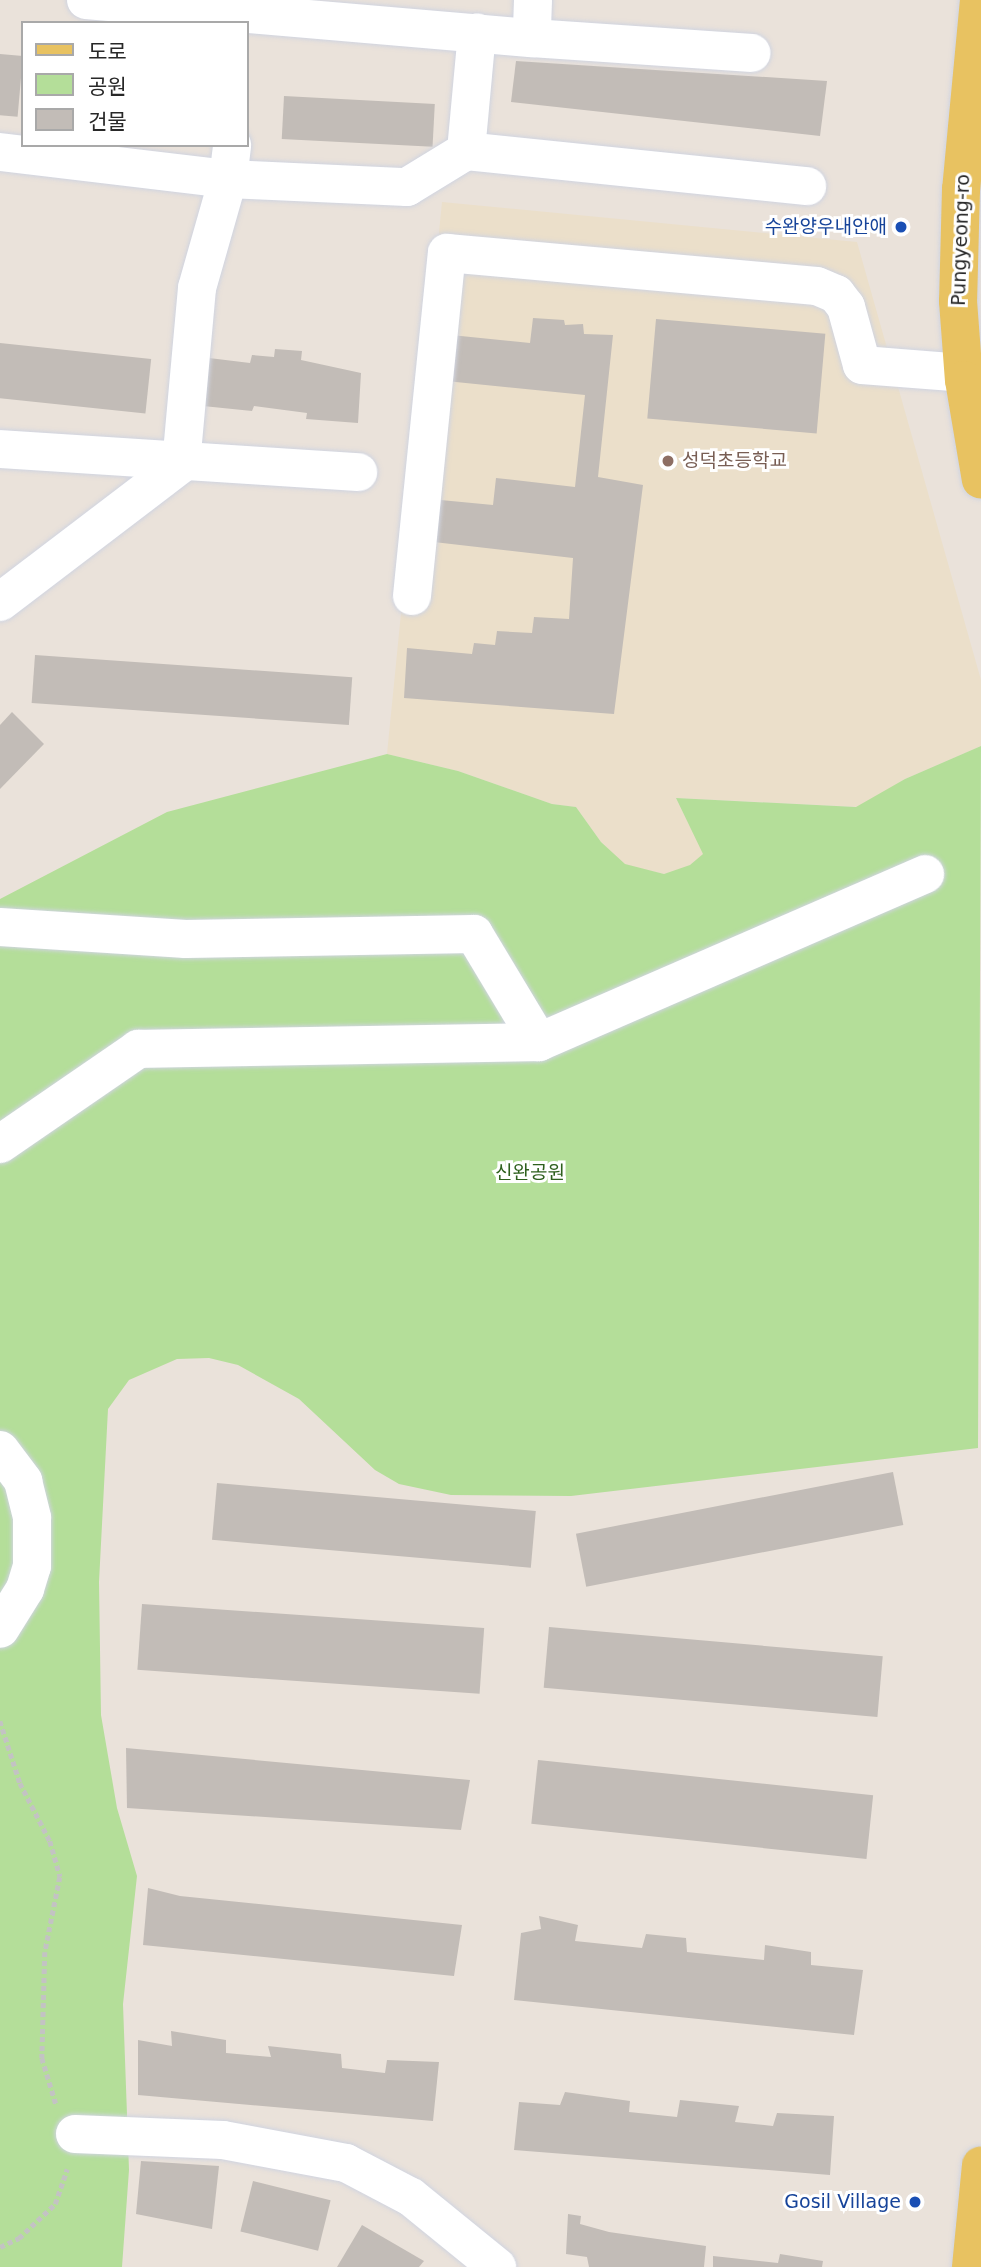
<!DOCTYPE html>
<meta charset="utf-8">
<style>
body{margin:0}
#map{position:relative;width:981px;height:2267px;overflow:hidden;background:#eae2da;font-family:"DejaVu Sans","Noto Sans KR",sans-serif}
div>[style]{position:absolute}
[style*='--x']{left:calc(var(--x)*1px);top:calc(var(--y)*1px);width:calc(var(--w)*1px);rotate:calc(var(--a)*1deg)}
.education>*{inset:0;background:#ebdfca}
.green>*{inset:0;background:#b4de99}
.building>*{inset:0;background:#c2bcb7;transform-origin:0 0}
.path>*{height:4.5px;margin-top:-2.25px;transform-origin:0;background:repeating-linear-gradient(90deg,#c3c3c3 0 5px,transparent 0 8.5px)}
.roads{filter:drop-shadow(0 0 2px #d0d4e0) drop-shadow(0 0 2px #d0d4e0)}
.minor>*{height:38px;margin:-19px;padding:0 19px;transform-origin:19px;border-radius:19px;background:#fff}
.major>*{height:38px;margin:-19px;padding:0 19px;transform-origin:19px;border-radius:19px;background:#e8c261}
.dots>*{width:19px;height:19px;translate:-50% -50%;box-sizing:border-box;border:4px solid #fff;border-radius:50%}
span{translate:-50% -50%;white-space:nowrap;text-align:center;line-height:1.15;-webkit-text-stroke:6px #fff;paint-order:stroke}
.transit-label{font-size:19px;color:#164399}
.right{translate:-100% -50%;text-align:right}
.street-label{font-size:19px;color:#282828}
.education-label{font-size:19px;color:#785e54}
.left{translate:0 -50%;text-align:left}
.park-label{font-size:19px;color:#2e601d}
.legend{position:absolute;left:21px;top:21px;width:228px;height:126px;box-sizing:border-box;background:#fff;border:2px solid #a9a9a9;margin:0;padding:9px 12px;list-style:none;font-size:21px;color:#282828}
.legend li{display:flex;align-items:center;gap:14px;height:35px}
.legend b{width:35px;border:2px solid #a9a9a9}
</style>
<div id="map">
<div class="education">
<div style="clip-path:polygon(442px 202px,857px 242px,981px 680px,981px 746px,905px 779px,861px 807px,676px 798px,704px 854px,685px 870px,664px 874px,625px 865px,601px 842px,576px 807px,552px 804px,458px 771px,387px 754px)"></div>
</div>
<div class="green">
<div style="clip-path:polygon(981px 746px,978px 1448px,571px 1496px,451px 1495px,399px 1484px,375px 1470px,299px 1399px,238px 1365px,209px 1358px,177px 1359px,129px 1380px,108px 1409px,99px 1582px,101px 1715px,117px 1808px,137px 1876px,123px 2004px,129px 2170px,122px 2267px,0 2267px,0 899px,167px 812px,387px 754px,458px 771px,552px 804px,576px 807px,601px 842px,625px 864px,664px 874px,690px 865px,703px 854px,676px 798px,856px 807px,905px 779px)"></div>
</div>
<div class="building">
<div style="left:0;top:54px;width:23px;height:61px;rotate:5deg"></div>
<div style="clip-path:polygon(516px 61px,827px 81px,820px 136px,511px 102px)"></div>
<div style="left:284px;top:96px;width:151px;height:43px;rotate:3deg"></div>
<div style="clip-path:polygon(533px 318px,564px 320px,565px 325px,583px 324px,584px 334px,613px 335px,598px 477px,643px 485px,614px 714px,404px 698px,407px 648px,472px 654px,474px 643px,495px 645px,497px 631px,532px 633px,534px 617px,569px 619px,573px 558px,425px 541px,430px 499px,493px 505px,496px 478px,575px 487px,585px 395px,446px 381px,451px 335px,530px 343px)"></div>
<div style="left:656px;top:319px;width:170px;height:100px;rotate:5deg"></div>
<div style="left:0;top:343px;width:152px;height:55px;rotate:6deg"></div>
<div style="clip-path:polygon(275px 349px,302px 351px,301px 360px,361px 373px,358px 423px,306px 419px,307px 413px,254px 406px,252px 411px,203px 406px,209px 358px,250px 363px,252px 355px,274px 357px)"></div>
<div style="left:35px;top:655px;width:318px;height:48px;rotate:4deg"></div>
<div style="clip-path:polygon(12px 712px,44px 744px,0 789px,0 725px)"></div>
<div style="left:893px;top:1472px;width:54px;height:323px;rotate:79deg"></div>
<div style="left:217px;top:1483px;width:320px;height:57px;rotate:5deg"></div>
<div style="left:142px;top:1604px;width:343px;height:66px;rotate:4deg"></div>
<div style="left:549px;top:1627px;width:335px;height:61px;rotate:5deg"></div>
<div style="clip-path:polygon(126px 1748px,470px 1780px,461px 1830px,127px 1808px)"></div>
<div style="left:538px;top:1760px;width:337px;height:64px;rotate:6deg"></div>
<div style="clip-path:polygon(148px 1888px,180px 1896px,462px 1925px,454px 1976px,143px 1945px)"></div>
<div style="clip-path:polygon(539px 1916px,578px 1925px,575px 1941px,642px 1948px,646px 1934px,686px 1938px,687px 1952px,764px 1960px,765px 1945px,811px 1952px,811px 1965px,863px 1970px,854px 2035px,514px 2000px,521px 1933px,541px 1929px)"></div>
<div style="clip-path:polygon(171px 2031px,226px 2040px,226px 2053px,271px 2057px,268px 2046px,341px 2054px,342px 2068px,385px 2073px,387px 2060px,439px 2062px,433px 2121px,138px 2095px,138px 2040px,172px 2046px)"></div>
<div style="clip-path:polygon(565px 2092px,630px 2101px,629px 2112px,677px 2117px,680px 2100px,739px 2106px,735px 2122px,773px 2126px,777px 2113px,834px 2116px,830px 2175px,514px 2150px,519px 2102px,560px 2105px)"></div>
<div style="clip-path:polygon(141px 2161px,219px 2166px,212px 2229px,136px 2214px)"></div>
<div style="left:253px;top:2181px;width:80px;height:52px;rotate:14deg"></div>
<div style="clip-path:polygon(568px 2214px,581px 2216px,580px 2224px,609px 2232px,706px 2246px,704px 2267px,589px 2267px,587px 2257px,566px 2254px)"></div>
<div style="clip-path:polygon(362px 2225px,424px 2261px,419px 2267px,337px 2267px)"></div>
<div style="clip-path:polygon(780px 2254px,823px 2261px,822px 2267px,713px 2267px,713px 2256px,778px 2263px)"></div>
</div>
<div class="path">
<div style="--x:0;--y:1721;--w:65;--a:72.1"></div>
<div style="--x:20;--y:1783;--w:65;--a:62.7"></div>
<div style="--x:50;--y:1841;--w:37;--a:74"></div>
<div style="--x:60;--y:1877;--w:76;--a:101.3"></div>
<div style="--x:45;--y:1952;--w:106;--a:91.6"></div>
<div style="--x:42;--y:2058;--w:48;--a:73.1"></div>
<div style="--x:0;--y:2247;--w:21;--a:-25"></div>
<div style="--x:19;--y:2238;--w:50;--a:-43.4"></div>
<div style="--x:55;--y:2204;--w:37;--a:-71"></div>
</div>
<div class="roads">
<div class="minor">
<div style="--x:86;--y:0;--w:448;--a:4.9"></div>
<div style="--x:533;--y:0;--w:38;--a:92"></div>
<div style="--x:532;--y:38;--w:220;--a:3.9"></div>
<div style="--x:466;--y:151;--w:343;--a:5.9"></div>
<div style="--x:0;--y:152;--w:230;--a:6.8"></div>
<div style="--x:228;--y:179;--w:34;--a:-83"></div>
<div style="--x:0;--y:449;--w:359;--a:3.7"></div>
<div style="--x:412;--y:596;--w:345;--a:-84.2"></div>
<div style="--x:447;--y:253;--w:371;--a:5.1"></div>
<div style="--x:817;--y:286;--w:21;--a:23"></div>
<div style="--x:836;--y:294;--w:16;--a:52"></div>
<div style="--x:846;--y:307;--w:60;--a:74.6"></div>
<div style="--x:862;--y:365;--w:101;--a:4.5"></div>
<div style="--x:0;--y:602;--w:228;--a:-37.3"></div>
<div style="--x:181;--y:464;--w:177;--a:-84.8"></div>
<div style="--x:197;--y:288;--w:113;--a:-74.1"></div>
<div style="--x:228;--y:179;--w:179;--a:2.6"></div>
<div style="--x:407;--y:187;--w:69;--a:-31.4"></div>
<div style="--x:466;--y:151;--w:119;--a:-84.7"></div>
<div style="--x:0;--y:927;--w:186;--a:3.7"></div>
<div style="--x:186;--y:939;--w:288;--a:-1"></div>
<div style="--x:474;--y:934;--w:126;--a:59"></div>
<div style="--x:0;--y:1144;--w:168;--a:-34.5"></div>
<div style="--x:138;--y:1049;--w:401;--a:-1"></div>
<div style="--x:539;--y:1042;--w:421;--a:-23.5"></div>
<div style="--x:0;--y:1450;--w:39;--a:53"></div>
<div style="--x:23;--y:1481;--w:38;--a:76"></div>
<div style="--x:32;--y:1518;--w:48;--a:90"></div>
<div style="--x:32;--y:1566;--w:24;--a:107"></div>
<div style="--x:25;--y:1589;--w:47;--a:122"></div>
<div style="--x:75;--y:2134;--w:148;--a:2.3"></div>
<div style="--x:223;--y:2140;--w:125;--a:10.6"></div>
<div style="--x:346;--y:2163;--w:73;--a:27.6"></div>
<div style="--x:411;--y:2197;--w:111;--a:39.1"></div>
</div>
<div class="major">
<div style="--x:979;--y:0;--w:190;--a:95.4"></div>
<div style="--x:961;--y:189;--w:112;--a:91.5"></div>
<div style="--x:958;--y:301;--w:79;--a:85.7"></div>
<div style="--x:964;--y:380;--w:101;--a:80.4"></div>
<div style="--x:971;--y:2267;--w:102;--a:-84.4"></div>
</div>
</div>
<div class="dots">
<div style="left:901px;top:227px;background:#1a4fb4"></div>
<div style="left:668px;top:461px;background:#8d6e63"></div>
<div style="left:915px;top:2202px;background:#1a4fb4"></div>
</div>
<div class="transit-label">
<span class="right" style="left:887px;top:227px">수완양우내안애</span>
<span class="right" style="left:901px;top:2202px">Gosil Village</span>
</div>
<div class="street-label">
<span style="left:961px;top:240px;rotate:-88deg">Pungyeong-ro</span>
</div>
<div class="education-label">
<span class="left" style="left:682px;top:461px">성덕초등학교</span>
</div>
<div class="park-label">
<span style="left:530px;top:1173px">신완공원</span>
</div>
<ul class="legend">
<li><b style="height:9px;background:#e8c261"></b>도로</li>
<li><b style="height:19px;background:#b4de99"></b>공원</li>
<li><b style="height:19px;background:#c2bcb7"></b>건물</li>
</ul>
</div>
